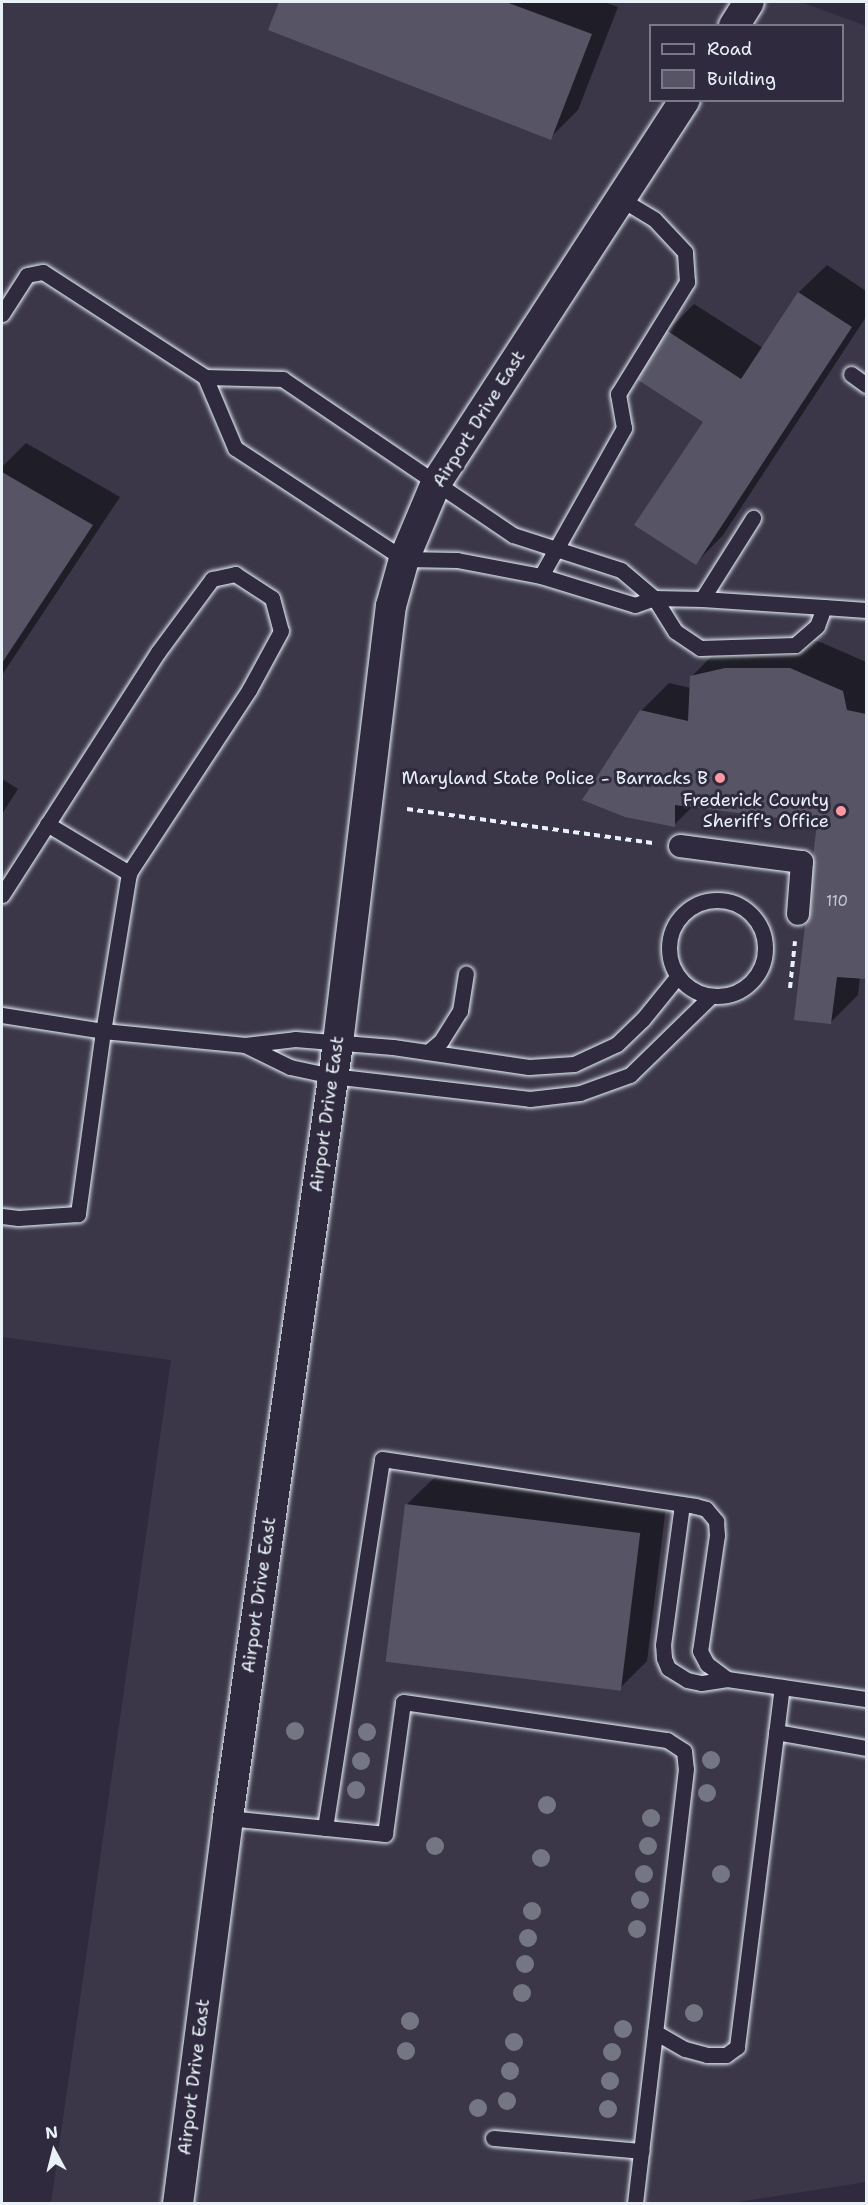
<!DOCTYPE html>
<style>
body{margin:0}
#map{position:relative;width:868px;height:2205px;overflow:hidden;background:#2f2a3d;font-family:"Shantell Sans",sans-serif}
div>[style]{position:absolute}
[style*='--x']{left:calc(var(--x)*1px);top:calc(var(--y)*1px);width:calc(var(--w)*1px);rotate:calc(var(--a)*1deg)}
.built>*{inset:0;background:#3b3749}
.shadow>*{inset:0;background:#0007}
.building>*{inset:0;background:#575565;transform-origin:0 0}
.path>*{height:4px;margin-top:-2px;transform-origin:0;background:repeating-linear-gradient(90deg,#e8f1f8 0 6px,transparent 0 10.5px)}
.roads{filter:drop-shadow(0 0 2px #e8f1f8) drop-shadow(0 0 2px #e8f1f8)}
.service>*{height:15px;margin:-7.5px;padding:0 7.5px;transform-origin:7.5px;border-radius:7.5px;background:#2f2a3d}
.service>.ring{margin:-7.5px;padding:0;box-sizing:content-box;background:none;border:15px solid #2f2a3d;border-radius:50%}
.pedestrian>*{height:22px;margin:-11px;padding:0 11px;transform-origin:11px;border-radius:11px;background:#2f2a3d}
.minor>*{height:30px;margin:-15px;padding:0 15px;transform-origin:15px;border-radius:15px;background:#2f2a3d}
.trees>*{width:18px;height:18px;margin:-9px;border-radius:50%;background:#757684}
.dots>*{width:16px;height:16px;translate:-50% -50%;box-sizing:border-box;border:3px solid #2f2a3d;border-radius:50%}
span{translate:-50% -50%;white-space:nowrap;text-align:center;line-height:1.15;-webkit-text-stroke:6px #2f2a3d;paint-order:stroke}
.number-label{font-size:15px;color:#c4cad3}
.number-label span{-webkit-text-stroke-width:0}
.street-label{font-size:18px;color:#e8f1f8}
.poi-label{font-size:18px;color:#e8f1f8}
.right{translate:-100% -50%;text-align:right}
.frame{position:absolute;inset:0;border:3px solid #e8f1f8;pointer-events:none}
.legend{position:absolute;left:649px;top:24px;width:195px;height:78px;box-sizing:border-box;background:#2f2a3d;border:2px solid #797a88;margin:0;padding:8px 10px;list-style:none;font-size:18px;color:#e8f1f8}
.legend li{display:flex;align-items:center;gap:12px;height:30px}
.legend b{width:30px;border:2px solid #797a88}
.north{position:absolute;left:24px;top:2121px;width:60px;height:60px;-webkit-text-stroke:4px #2f2a3d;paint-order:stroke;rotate:353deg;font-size:16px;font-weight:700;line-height:24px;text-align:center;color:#e8f1f8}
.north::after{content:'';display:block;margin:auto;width:21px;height:27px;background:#e8f1f8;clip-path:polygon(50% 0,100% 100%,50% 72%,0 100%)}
</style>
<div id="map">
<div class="built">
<div style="clip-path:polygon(evenodd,2px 2px,801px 2px,866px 26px,866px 2182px,725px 2204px,51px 2203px,171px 1360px,2px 1337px,2px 2px,650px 26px,842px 26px,842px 100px,650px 100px,650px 26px)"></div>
</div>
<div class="shadow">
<div style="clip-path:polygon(280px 2px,604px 2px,618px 7px,578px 110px,550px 138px,269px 30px)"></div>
<div style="clip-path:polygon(827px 265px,866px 291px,866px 317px,723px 535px,696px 563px,705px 421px,667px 331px,694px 304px,763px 348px,799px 292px)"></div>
<div style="clip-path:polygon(26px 443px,120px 497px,2px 675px,2px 467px)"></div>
<div style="clip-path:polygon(753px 641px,818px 641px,866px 662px,866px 978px,860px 977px,858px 995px,831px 1022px,819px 821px,693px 806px,674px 825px,641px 711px,669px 683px,691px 688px,691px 677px,719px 649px)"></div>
<div style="clip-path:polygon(2px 779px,18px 789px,2px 814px)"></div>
<div style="clip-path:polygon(434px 1478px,666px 1506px,647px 1661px,620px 1688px,406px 1505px)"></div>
</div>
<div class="building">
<div style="clip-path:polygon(279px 2px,506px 2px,592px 34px,551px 140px,268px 30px)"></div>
<div style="clip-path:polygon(798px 292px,852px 327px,696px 565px,634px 525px,703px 422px,635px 378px,666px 330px,741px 379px)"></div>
<div style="clip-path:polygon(2px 472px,93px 525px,2px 663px)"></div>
<div style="clip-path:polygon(725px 668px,790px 668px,843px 691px,847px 710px,866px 714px,866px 979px,837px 977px,831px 1024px,794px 1020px,817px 823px,675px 805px,675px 827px,625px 817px,582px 800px,640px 710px,688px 721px,690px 676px)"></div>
<div style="left:405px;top:1504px;width:237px;height:159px;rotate:7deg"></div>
</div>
<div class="path">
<div style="--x:407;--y:809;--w:248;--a:7.9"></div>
<div style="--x:790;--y:988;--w:47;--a:-83.9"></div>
</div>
<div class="roads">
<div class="service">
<div style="--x:2;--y:314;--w:46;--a:-57.3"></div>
<div style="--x:27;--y:275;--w:16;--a:-11"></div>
<div style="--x:43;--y:272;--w:193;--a:32.9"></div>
<div style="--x:851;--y:374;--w:19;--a:36"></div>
<div style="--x:541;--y:576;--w:170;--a:-60.7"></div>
<div style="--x:624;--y:428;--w:35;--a:-100"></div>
<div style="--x:618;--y:394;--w:132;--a:-58.4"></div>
<div style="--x:687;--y:282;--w:30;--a:-94"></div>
<div style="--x:685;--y:252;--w:45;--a:-133.2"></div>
<div style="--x:654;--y:219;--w:39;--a:-149"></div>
<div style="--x:702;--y:599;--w:96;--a:-57.8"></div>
<div style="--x:824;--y:607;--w:20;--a:110"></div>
<div style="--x:817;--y:626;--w:29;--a:139"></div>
<div style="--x:795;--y:645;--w:95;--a:178.2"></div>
<div style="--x:700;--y:648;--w:30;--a:-146"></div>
<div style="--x:675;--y:631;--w:39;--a:-122"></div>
<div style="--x:654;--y:598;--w:43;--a:-139.7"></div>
<div style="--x:621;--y:570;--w:114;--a:-162"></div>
<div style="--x:513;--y:535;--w:278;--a:-145.9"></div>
<div style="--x:283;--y:379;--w:78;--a:-178.5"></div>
<div style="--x:205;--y:377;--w:77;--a:67.1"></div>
<div style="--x:235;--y:448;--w:202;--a:33.3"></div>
<div style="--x:404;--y:559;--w:53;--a:1.1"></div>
<div style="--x:457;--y:560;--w:86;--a:10.8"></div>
<div style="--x:541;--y:576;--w:98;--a:17.1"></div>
<div style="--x:635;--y:605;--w:20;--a:-20"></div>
<div style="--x:654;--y:598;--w:48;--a:1.2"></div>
<div style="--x:702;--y:599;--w:122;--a:3.8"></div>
<div style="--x:824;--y:607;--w:42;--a:4.1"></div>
<div style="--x:47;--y:824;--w:96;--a:30.9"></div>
<div style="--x:2;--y:895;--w:289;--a:-57.3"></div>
<div style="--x:158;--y:652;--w:91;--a:-53.5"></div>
<div style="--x:212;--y:579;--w:24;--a:-12"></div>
<div style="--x:235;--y:574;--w:44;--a:33"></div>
<div style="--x:272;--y:598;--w:34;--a:75"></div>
<div style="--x:281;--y:631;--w:67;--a:118.5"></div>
<div style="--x:249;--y:690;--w:219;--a:123.3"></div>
<div style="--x:129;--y:873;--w:160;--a:99.3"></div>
<div style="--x:103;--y:1031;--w:185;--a:97.8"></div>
<div style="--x:78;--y:1214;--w:60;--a:176.2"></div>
<div style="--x:18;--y:1218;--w:16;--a:-173"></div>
<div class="ring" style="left:669px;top:900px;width:81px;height:81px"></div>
<div style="--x:2;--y:1015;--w:102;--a:9"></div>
<div style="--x:103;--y:1031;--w:143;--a:5.6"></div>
<div style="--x:245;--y:1045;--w:50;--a:-6.8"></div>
<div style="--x:295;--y:1039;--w:98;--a:4.7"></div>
<div style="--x:393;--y:1047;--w:137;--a:8.4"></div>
<div style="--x:529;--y:1067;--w:45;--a:-3.8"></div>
<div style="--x:574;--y:1064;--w:47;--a:-24.9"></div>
<div style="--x:617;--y:1044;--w:36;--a:-44"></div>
<div style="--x:643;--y:1019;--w:55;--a:-50.9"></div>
<div style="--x:245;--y:1045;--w:50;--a:26.1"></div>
<div style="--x:290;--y:1067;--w:43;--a:12.1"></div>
<div style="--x:332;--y:1076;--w:199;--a:6.6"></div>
<div style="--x:530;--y:1099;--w:50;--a:-6.8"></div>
<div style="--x:580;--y:1093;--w:53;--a:-19.8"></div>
<div style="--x:630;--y:1075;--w:113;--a:-44.3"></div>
<div style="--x:428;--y:1052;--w:17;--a:-40"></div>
<div style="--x:441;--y:1041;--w:36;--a:-58"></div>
<div style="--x:460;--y:1011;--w:38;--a:-81"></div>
<div style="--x:727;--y:1679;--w:140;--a:8.2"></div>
<div style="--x:776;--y:1732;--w:91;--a:10.1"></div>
<div style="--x:228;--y:1818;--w:158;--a:5.8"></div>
<div style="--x:385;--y:1834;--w:133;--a:-82.2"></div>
<div style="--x:403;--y:1702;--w:267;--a:8.2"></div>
<div style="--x:667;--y:1740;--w:20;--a:33"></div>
<div style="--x:684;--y:1751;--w:18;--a:84"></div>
<div style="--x:686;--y:1769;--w:438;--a:96.7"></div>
<div style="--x:325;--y:1828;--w:373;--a:-81.2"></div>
<div style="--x:382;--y:1459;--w:317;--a:8.5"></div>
<div style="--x:695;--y:1506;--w:11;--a:15"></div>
<div style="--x:706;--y:1509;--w:16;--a:50"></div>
<div style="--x:716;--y:1521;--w:14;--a:86"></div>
<div style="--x:717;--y:1535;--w:117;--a:98.3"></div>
<div style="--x:700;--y:1651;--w:15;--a:62"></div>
<div style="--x:707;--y:1664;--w:25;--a:37"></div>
<div style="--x:727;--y:1679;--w:26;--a:171"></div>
<div style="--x:701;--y:1683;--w:14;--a:-168"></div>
<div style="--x:687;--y:1680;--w:22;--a:-148"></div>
<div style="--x:668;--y:1668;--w:11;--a:-112"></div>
<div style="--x:664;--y:1658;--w:13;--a:-94"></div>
<div style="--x:663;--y:1645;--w:142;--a:-82.3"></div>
<div style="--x:655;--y:2032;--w:34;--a:30"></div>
<div style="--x:685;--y:2049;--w:23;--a:15"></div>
<div style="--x:707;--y:2055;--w:19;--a:0"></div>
<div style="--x:726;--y:2055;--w:14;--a:-36"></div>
<div style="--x:737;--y:2047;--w:363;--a:-82.9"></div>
<div style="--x:493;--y:2138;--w:149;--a:5"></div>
</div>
<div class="pedestrian">
<div style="--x:680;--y:846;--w:123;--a:7.5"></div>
<div style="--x:802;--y:862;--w:52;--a:94.4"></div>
</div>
<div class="minor">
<div style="--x:734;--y:26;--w:28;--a:-58"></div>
<div style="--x:178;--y:2204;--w:389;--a:-82.6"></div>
<div style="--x:228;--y:1818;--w:783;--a:-81.92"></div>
<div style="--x:338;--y:1043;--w:440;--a:-83.1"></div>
<div style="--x:391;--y:606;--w:49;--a:-74.5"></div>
<div style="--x:404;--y:559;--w:82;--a:-67.2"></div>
<div style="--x:436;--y:483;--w:457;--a:-57"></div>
</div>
</div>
<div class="trees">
<div style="left:295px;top:1731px"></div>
<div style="left:367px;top:1732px"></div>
<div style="left:711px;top:1760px"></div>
<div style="left:361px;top:1761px"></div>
<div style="left:356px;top:1790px"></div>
<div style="left:707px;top:1793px"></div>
<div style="left:547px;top:1805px"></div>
<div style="left:651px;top:1818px"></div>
<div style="left:435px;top:1846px"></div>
<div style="left:648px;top:1846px"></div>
<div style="left:541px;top:1858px"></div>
<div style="left:644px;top:1874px"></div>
<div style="left:721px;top:1874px"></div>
<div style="left:640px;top:1900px"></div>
<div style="left:532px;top:1911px"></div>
<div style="left:637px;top:1929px"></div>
<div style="left:528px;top:1938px"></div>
<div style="left:525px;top:1964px"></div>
<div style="left:522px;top:1993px"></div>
<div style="left:694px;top:2013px"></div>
<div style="left:410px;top:2021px"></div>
<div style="left:623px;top:2029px"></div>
<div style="left:514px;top:2042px"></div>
<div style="left:406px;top:2051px"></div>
<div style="left:612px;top:2052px"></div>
<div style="left:510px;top:2071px"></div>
<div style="left:610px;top:2081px"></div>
<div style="left:507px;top:2101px"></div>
<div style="left:478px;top:2108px"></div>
<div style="left:608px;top:2109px"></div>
</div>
<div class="dots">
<div style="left:720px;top:778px;background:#ff9aa2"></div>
<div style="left:841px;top:811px;background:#ff9aa2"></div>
</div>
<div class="number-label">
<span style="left:837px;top:902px">110</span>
</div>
<div class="street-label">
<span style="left:479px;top:419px;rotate:-58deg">Airport Drive East</span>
<span style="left:327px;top:1114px;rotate:-82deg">Airport Drive East</span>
<span style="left:259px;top:1595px;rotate:-82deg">Airport Drive East</span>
<span style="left:194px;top:2077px;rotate:-83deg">Airport Drive East</span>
</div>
<div class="poi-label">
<span class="right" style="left:708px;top:778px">Maryland State Police - Barracks B</span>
<span class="right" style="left:829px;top:811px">Frederick County<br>Sheriff's Office</span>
</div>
<div class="frame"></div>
<ul class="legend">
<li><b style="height:8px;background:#2f2a3d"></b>Road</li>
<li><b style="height:16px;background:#575565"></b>Building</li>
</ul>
<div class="north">N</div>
</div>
